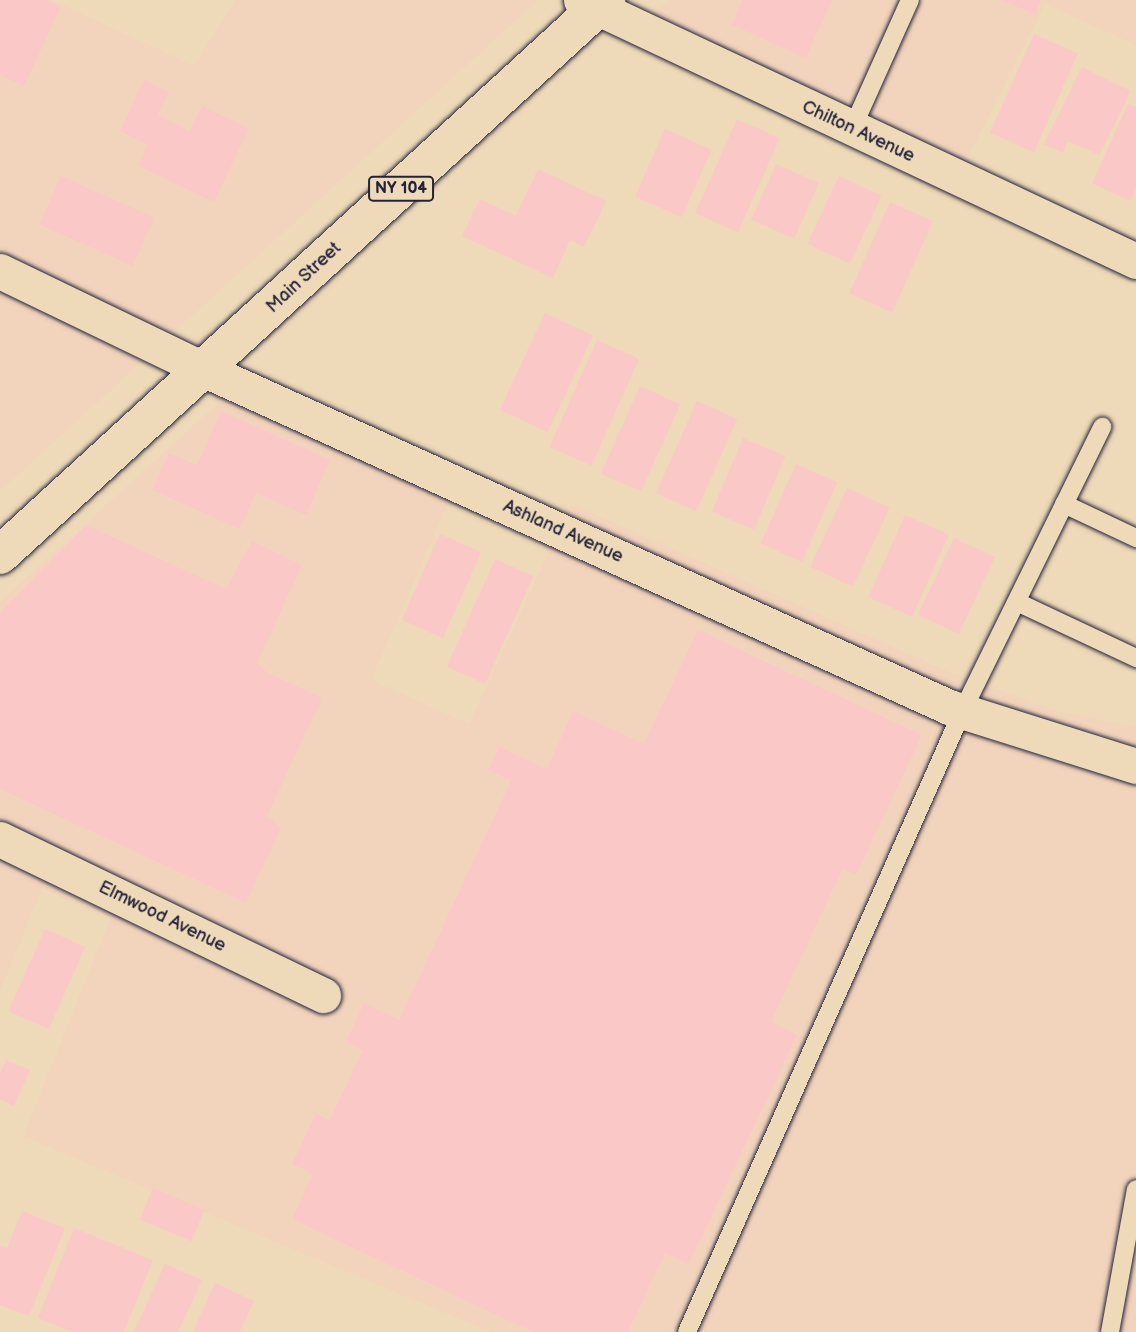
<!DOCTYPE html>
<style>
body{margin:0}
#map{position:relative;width:1136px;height:1332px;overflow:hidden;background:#eed9b8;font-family:"Balsamiq Sans",sans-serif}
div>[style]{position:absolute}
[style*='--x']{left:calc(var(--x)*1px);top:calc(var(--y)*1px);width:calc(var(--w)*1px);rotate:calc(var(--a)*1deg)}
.built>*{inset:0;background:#f2d4bc}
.building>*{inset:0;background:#fac9c7;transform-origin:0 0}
.roads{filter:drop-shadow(0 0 2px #22223b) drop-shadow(0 0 2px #22223b)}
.service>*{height:18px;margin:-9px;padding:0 9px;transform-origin:9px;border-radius:9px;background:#eed9b8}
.minor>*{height:35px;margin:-17.5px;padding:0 17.5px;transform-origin:17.5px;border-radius:17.5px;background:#eed9b8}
.primary>*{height:38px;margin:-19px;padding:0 19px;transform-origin:19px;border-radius:19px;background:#eed9b8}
span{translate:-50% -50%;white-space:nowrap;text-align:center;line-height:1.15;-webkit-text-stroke:7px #eed9b8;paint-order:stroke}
.shield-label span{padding:2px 5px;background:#eed9b8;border:2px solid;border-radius:5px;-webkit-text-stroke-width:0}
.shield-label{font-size:16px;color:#22223b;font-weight:700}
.street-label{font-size:18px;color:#22223b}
</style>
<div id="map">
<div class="built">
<div style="clip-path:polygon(0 0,52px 0,194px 66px,235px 0,538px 0,0 491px)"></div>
<div style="clip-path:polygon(669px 0,1136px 0,1136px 45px,1045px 4px,952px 189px,626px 40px)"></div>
<div style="clip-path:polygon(223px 399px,449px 501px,371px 680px,469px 724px,571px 504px,954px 674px,1056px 711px,1136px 727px,1136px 1332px,491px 1332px,23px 1136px,111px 917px,42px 887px,0 991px,0 602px)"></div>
</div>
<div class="building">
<div style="clip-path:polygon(0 0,45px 0,61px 7px,24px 86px,0 75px)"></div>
<div style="clip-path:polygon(743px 0,832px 0,806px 58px,732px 25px)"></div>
<div style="clip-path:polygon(1001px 0,1041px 0,1035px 14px)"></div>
<div style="left:1034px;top:34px;width:48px;height:108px;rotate:24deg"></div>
<div style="clip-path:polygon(1082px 67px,1131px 91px,1099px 155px,1068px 141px,1063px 153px,1044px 144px)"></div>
<div style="clip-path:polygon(144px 80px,169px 92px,158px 115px,190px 131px,202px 106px,249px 129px,214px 202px,138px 166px,148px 145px,120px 131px)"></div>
<div style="clip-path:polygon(1128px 104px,1136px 107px,1136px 188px,1130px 201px,1092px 183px)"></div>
<div style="left:737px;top:119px;width:47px;height:103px;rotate:24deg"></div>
<div style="left:665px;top:129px;width:51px;height:74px;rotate:24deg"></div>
<div style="left:776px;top:164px;width:47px;height:61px;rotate:24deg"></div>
<div style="clip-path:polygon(538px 169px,606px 201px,584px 247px,570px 240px,553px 278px,462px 236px,480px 199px,516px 216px)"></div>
<div style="left:61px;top:176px;width:102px;height:53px;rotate:24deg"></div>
<div style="left:839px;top:176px;width:47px;height:75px;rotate:25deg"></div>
<div style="left:890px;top:202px;width:47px;height:100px;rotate:24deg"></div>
<div style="left:545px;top:313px;width:53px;height:107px;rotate:25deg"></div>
<div style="left:597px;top:340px;width:46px;height:117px;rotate:24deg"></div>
<div style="left:640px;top:386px;width:44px;height:96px;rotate:24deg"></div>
<div style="left:697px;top:401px;width:44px;height:101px;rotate:24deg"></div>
<div style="clip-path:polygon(221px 411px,330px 460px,306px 515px,256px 493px,240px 529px,152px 490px,169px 453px,197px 465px)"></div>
<div style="left:743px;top:438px;width:46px;height:80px;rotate:23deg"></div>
<div style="left:796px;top:464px;width:45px;height:87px;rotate:24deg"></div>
<div style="left:847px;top:488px;width:47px;height:87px;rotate:25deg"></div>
<div style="left:905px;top:515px;width:48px;height:90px;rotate:24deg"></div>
<div style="clip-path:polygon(86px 525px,226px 589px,252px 541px,302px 565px,257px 663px,268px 673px,322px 698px,267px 816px,281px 828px,246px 903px,0 789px,0 612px)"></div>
<div style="left:440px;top:534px;width:45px;height:94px;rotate:24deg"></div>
<div style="left:954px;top:538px;width:45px;height:85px;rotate:25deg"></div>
<div style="left:495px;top:559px;width:42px;height:118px;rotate:24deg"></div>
<div style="clip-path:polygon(698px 630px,922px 735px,856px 875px,843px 868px,771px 1022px,797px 1035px,689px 1264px,665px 1253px,628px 1332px,533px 1332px,292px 1219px,313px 1174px,292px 1164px,316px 1114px,330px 1120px,363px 1050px,346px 1042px,364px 1003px,399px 1020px,511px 781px,488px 770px,499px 747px,547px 769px,573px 711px,644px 744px)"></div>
<div style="left:45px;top:929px;width:44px;height:90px;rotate:24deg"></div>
<div style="clip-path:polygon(6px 1060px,30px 1070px,14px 1106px,0 1099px,0 1074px)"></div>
<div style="left:153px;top:1188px;width:56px;height:34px;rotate:23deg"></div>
<div style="clip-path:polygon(22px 1211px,65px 1228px,29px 1316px,0 1305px,0 1245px,7px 1248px)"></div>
<div style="clip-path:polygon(74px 1228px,153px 1260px,124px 1332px,73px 1332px,38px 1318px)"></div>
<div style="clip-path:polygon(165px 1264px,202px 1280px,178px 1332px,134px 1332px)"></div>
<div style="clip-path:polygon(215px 1283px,254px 1301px,240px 1332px,193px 1332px)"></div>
</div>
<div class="roads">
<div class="service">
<div style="--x:852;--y:129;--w:141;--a:-65.8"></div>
<div style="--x:1064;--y:504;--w:80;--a:25.3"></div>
<div style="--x:1017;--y:602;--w:132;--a:25.2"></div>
<div style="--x:687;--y:1332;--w:678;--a:-66.08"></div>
<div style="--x:962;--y:712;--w:318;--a:-63.8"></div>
<div style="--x:1110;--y:1332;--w:145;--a:-79.7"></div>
</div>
<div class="minor">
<div style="--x:581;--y:0;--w:613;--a:25.19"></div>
<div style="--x:0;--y:271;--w:228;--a:25.8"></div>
<div style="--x:205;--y:370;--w:817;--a:24.37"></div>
<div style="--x:949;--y:707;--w:196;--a:17.5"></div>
<div style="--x:0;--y:839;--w:359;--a:25.8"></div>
</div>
<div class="primary">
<div style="--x:0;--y:555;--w:822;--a:-42.48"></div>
</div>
</div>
<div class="shield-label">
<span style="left:401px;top:189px">NY 104</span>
</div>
<div class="street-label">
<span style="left:858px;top:132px;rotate:25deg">Chilton Avenue</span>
<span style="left:304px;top:278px;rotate:-43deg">Main Street</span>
<span style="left:563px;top:532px;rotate:24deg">Ashland Avenue</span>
<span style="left:162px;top:917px;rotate:26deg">Elmwood Avenue</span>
</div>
</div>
